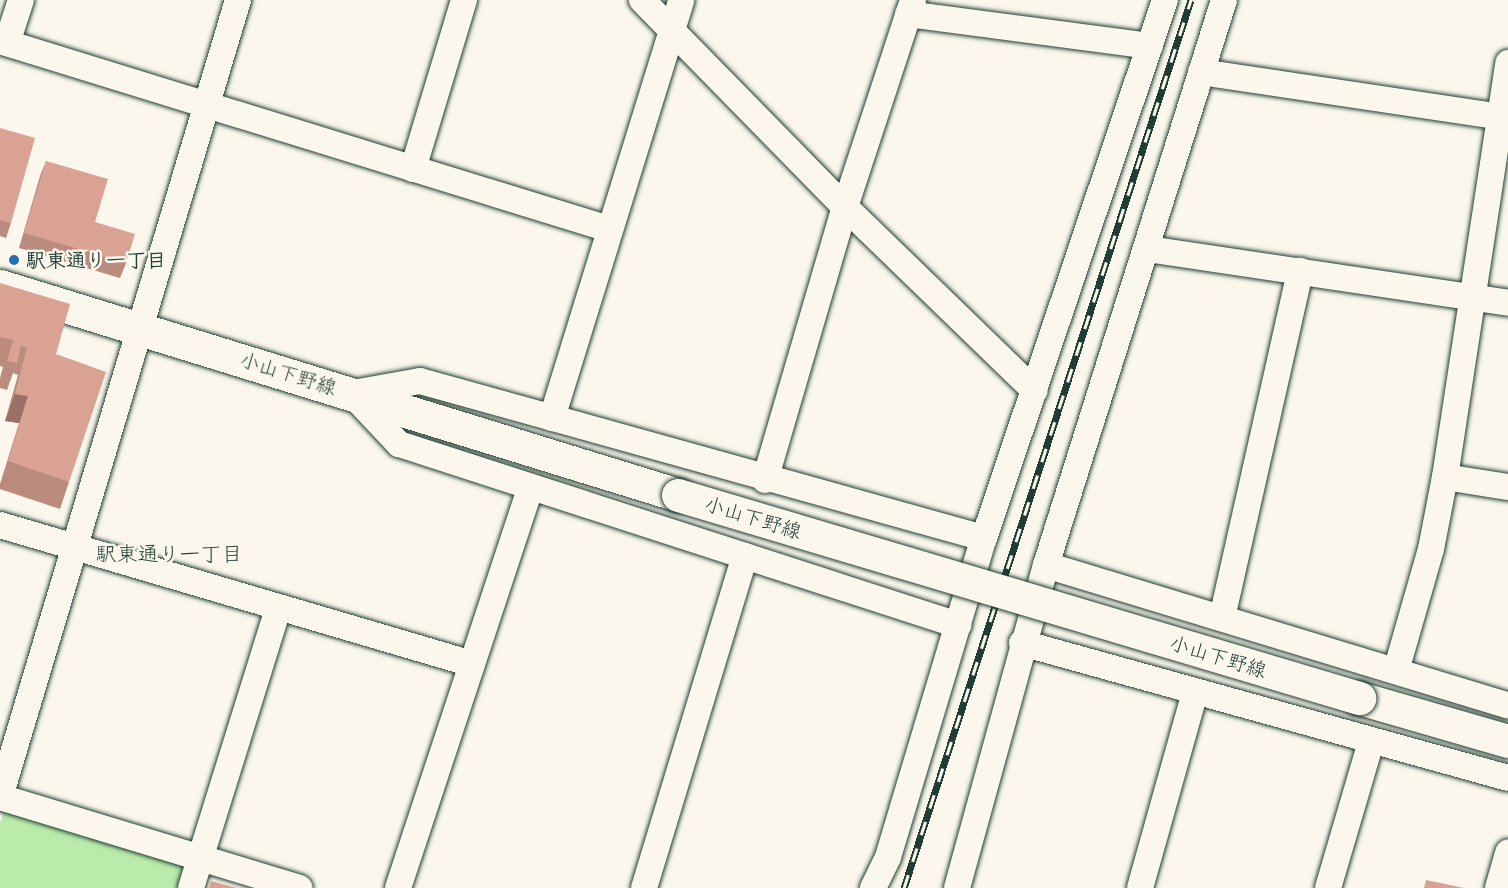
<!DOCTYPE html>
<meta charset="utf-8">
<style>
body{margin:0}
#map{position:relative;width:1508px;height:888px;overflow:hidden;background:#fbf7ec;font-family:"Comic Neue","Klee One",sans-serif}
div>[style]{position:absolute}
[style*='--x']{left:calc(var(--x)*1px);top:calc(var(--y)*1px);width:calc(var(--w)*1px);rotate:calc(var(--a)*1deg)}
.green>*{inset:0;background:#bbebaa}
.roads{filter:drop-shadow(0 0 2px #1f3d34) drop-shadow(0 0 2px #1f3d34)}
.minor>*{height:26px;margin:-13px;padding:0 13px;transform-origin:13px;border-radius:13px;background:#fbf7ec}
.secondary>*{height:33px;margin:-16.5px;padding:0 16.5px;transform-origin:16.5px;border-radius:16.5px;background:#fbf7ec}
.rail>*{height:7px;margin-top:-3.5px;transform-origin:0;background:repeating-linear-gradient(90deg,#fbf7ec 0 14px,#1f3d34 0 28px);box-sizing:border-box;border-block:2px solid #1f3d34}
.bridges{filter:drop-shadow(0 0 2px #1f3d34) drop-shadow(0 0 2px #1f3d34)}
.secondary-bridge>*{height:33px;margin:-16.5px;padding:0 16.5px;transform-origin:16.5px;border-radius:16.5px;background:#fbf7ec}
.wall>*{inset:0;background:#bb8b7e}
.shaded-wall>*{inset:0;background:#997167}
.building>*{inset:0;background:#daa293}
.dots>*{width:16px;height:16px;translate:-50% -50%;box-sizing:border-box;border:3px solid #fbf7ec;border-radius:50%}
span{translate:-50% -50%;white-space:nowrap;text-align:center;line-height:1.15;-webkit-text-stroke:5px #fbf7ec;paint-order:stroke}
.poi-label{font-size:20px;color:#1f3d34;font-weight:700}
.left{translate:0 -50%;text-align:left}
.street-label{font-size:20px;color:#1f3d34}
.neighbourhood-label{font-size:21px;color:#1f3d34}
</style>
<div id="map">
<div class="green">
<div style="clip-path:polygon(7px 803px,191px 862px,184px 888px,0 888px,0 823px)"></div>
</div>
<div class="roads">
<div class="minor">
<div style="--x:238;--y:0;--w:832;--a:106.63"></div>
<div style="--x:0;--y:797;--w:313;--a:16.9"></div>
<div style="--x:642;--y:0;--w:290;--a:45.6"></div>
<div style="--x:845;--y:207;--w:264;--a:44.1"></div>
<div style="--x:908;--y:14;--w:244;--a:7.5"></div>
<div style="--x:0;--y:41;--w:637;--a:17.16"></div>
<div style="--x:7;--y:43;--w:45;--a:-72"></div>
<div style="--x:1201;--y:72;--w:310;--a:8.5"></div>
<div style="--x:413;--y:169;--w:177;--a:-73.2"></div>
<div style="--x:1148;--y:249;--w:364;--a:8.5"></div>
<div style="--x:353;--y:393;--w:68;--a:-10.2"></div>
<div style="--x:420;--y:381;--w:585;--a:15.56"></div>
<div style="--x:352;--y:394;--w:69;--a:46.8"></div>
<div style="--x:399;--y:444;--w:588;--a:17.94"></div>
<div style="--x:552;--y:418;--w:437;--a:-72.8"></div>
<div style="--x:1445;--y:477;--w:64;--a:9"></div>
<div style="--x:765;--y:480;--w:284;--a:-73.7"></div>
<div style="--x:845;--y:207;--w:218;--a:-71.8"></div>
<div style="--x:0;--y:525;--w:492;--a:16.4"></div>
<div style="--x:1046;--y:565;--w:483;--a:16.9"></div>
<div style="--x:1222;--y:618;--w:356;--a:-77.3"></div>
<div style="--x:1022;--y:643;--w:504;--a:15.52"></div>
<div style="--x:1396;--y:671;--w:127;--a:-74"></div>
<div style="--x:1431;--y:549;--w:73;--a:-79"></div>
<div style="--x:1445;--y:477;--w:419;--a:-81.3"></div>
<div style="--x:191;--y:888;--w:292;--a:-72.7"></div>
<div style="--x:398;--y:888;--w:422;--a:-71.7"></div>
<div style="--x:644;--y:888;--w:347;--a:-73.1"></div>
<div style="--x:873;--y:888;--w:34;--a:-64"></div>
<div style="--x:888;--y:857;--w:333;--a:-73.3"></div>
<div style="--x:984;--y:538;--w:568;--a:-71.41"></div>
<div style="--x:957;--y:888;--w:335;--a:-74.6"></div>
<div style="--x:1046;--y:565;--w:592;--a:-72.51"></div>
<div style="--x:1140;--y:888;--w:204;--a:-74.3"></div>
<div style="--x:1328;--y:888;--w:152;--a:-73.6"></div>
<div style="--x:1498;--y:888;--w:37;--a:-74"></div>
</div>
<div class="secondary">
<div style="--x:0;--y:286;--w:709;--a:17.13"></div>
<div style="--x:1359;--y:698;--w:155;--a:16.1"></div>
</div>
</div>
<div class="rail">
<div style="--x:904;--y:888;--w:933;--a:-72.09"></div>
</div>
<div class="bridges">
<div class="secondary-bridge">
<div style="--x:678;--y:495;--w:711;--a:16.6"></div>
</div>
</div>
<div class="wall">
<div style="clip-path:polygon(0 128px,11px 223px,6px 238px,0 236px)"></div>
<div style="clip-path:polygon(46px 161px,95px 222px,126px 263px,120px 278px,19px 248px,40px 176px)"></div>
<div style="clip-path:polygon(0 283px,56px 354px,69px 482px,60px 509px,0 489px,0 484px,19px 423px,5px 421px,18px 375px,13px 373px,7px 390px,0 388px,0 378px,3px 367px,0 366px)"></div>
</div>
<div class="shaded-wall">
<div style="clip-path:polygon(15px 394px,28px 396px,19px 423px,5px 421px)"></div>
</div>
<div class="building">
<div style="clip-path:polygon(0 128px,35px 138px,11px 223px,0 220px)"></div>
<div style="clip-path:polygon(46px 161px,108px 179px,95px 222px,135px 234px,126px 263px,24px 233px)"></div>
<div style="clip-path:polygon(0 283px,70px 304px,56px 354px,106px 372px,69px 482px,8px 461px,28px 396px,15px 394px,27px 348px,21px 346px,17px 363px,7px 361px,13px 340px,0 337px)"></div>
<div style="clip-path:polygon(1426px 880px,1464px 888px,1424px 888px)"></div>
<div style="clip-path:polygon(211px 881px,237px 888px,209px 888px)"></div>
</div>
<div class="dots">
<div style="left:14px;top:260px;background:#1f6fb2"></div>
</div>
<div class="poi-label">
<span class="left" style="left:26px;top:260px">駅東通り一丁目</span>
</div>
<div class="street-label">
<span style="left:288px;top:374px;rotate:17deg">小山下野線</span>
<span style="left:753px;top:518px;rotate:17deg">小山下野線</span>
<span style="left:1218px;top:657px;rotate:17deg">小山下野線</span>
</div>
<div class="neighbourhood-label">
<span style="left:169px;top:554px">駅東通り一丁目</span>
</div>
</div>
